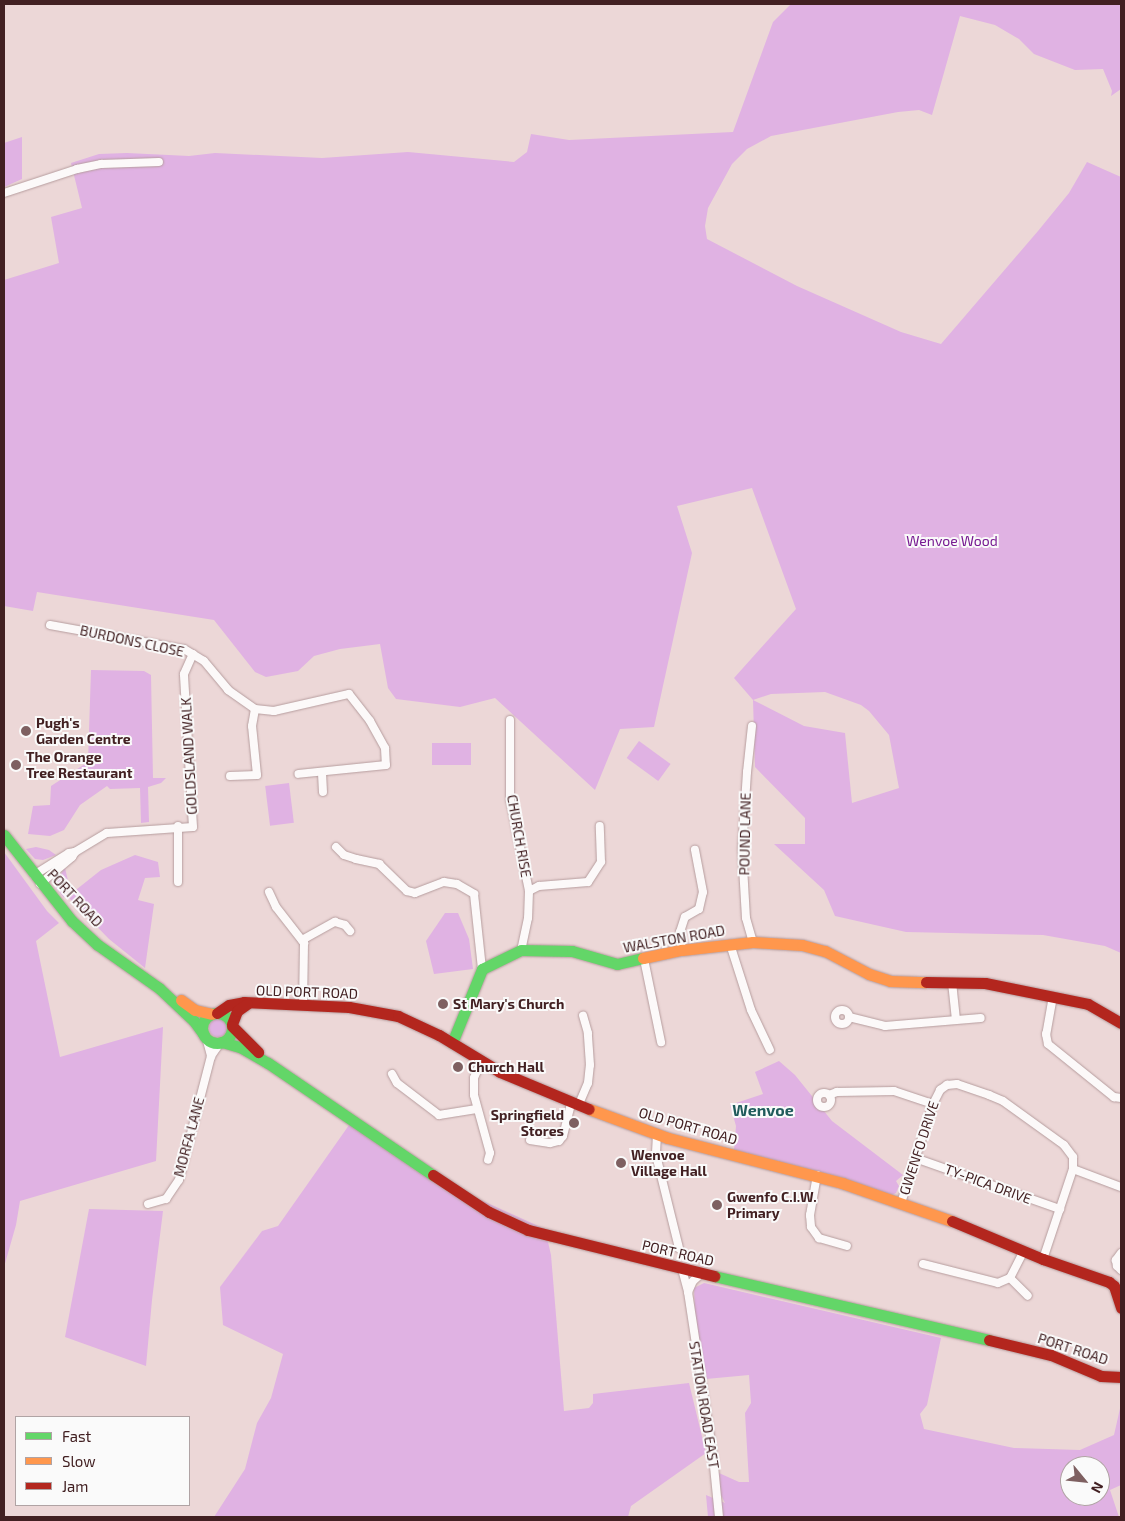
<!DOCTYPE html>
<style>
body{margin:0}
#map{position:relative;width:1125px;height:1521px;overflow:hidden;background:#ecd7d7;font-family:"Exo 2",sans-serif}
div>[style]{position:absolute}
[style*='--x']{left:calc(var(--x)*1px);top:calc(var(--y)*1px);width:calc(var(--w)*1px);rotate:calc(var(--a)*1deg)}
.green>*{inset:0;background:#e0b2e3;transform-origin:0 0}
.round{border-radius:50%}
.roads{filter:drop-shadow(0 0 1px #b69d9e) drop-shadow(0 0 1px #b69d9e)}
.street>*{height:8px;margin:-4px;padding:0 4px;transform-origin:4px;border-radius:4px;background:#fcf9f9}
.street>.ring{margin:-4px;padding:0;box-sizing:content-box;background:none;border:8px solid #fcf9f9;border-radius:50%}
.fast>*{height:11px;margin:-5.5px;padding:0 5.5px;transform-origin:5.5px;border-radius:5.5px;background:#63d668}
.fast>.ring{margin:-5.5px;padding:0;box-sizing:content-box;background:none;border:11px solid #63d668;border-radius:50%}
.slow>*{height:11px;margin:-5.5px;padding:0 5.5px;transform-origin:5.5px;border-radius:5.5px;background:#ff974d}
.jam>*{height:11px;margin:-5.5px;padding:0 5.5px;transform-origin:5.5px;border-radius:5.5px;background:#b3261e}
.dots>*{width:14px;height:14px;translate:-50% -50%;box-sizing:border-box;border:2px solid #fafafa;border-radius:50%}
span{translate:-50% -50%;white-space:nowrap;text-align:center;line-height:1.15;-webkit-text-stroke:4px #fafafa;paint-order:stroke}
.park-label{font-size:14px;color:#781b92}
.street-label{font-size:14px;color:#422022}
.poi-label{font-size:14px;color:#422022;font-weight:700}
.left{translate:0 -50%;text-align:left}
.right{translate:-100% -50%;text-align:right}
.quarter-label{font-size:16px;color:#205b5c;font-weight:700}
.frame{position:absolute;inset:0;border:5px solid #422022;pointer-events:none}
.legend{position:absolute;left:15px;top:1416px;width:175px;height:90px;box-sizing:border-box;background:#fafafa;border:1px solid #b0a3a4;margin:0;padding:6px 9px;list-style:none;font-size:15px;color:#422022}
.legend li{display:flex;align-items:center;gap:10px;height:25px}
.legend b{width:25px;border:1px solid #b0a3a4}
.north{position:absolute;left:1060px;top:1456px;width:50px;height:50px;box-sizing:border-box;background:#fafafa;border:1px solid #b0a3a4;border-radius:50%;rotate:118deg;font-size:14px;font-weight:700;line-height:20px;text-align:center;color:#422022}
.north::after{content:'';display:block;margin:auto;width:18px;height:22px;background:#7e6061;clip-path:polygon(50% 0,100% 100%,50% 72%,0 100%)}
</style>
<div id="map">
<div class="green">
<div style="clip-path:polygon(evenodd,791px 4px,1121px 4px,1121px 89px,1111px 96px,1112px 91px,1103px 69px,1075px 70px,1034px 54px,1019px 39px,995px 25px,960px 16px,932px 115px,919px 110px,898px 112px,771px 136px,747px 149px,732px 164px,708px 208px,705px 226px,707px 239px,797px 286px,901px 332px,941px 344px,1038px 231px,1069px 193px,1087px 162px,1121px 177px,1121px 953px,1105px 946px,1043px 935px,906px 932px,835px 916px,824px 890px,774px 844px,805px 844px,805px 818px,755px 767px,753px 700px,734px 678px,796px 609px,752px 488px,677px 506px,692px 553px,654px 727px,620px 729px,595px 790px,495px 698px,460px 707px,396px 699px,388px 688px,380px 644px,340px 649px,314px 656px,298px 671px,266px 677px,255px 672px,214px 620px,37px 592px,33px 611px,4px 606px,4px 280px,59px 263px,51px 217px,82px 208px,71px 163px,99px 154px,127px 153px,189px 156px,215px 153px,322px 158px,408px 152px,514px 162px,527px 152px,531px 134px,569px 140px,733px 132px,773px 22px,791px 4px,825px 692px,861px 705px,869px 711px,889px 735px,899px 788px,852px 803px,845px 733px,804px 726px,753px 700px,771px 694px,825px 692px)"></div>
<div style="clip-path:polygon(22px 137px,22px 179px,4px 187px,4px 143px)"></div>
<div style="clip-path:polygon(91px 670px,144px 671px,151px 675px,153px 778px,166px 778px,161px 783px,148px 787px,149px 822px,141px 823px,140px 788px,110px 789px,107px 786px,80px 805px,64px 830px,50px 836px,28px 834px,33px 806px,50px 805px,51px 786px,88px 762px)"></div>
<div style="left:639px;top:741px;width:39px;height:21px;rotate:36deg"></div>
<div style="left:432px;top:743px;width:39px;height:22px"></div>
<div style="left:289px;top:783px;width:40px;height:24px;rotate:83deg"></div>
<div style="clip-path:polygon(36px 847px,49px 850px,56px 855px,43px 860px,35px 859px,26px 849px)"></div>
<div style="clip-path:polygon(4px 852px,47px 911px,59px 923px,36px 941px,60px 1057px,163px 1027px,156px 1161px,20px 1201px,16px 1225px,4px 1267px)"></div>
<div style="clip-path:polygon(135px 855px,158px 862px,160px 877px,145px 878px,138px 900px,154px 904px,145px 968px,109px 939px,69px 898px,72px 893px,101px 870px)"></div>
<div style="clip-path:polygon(65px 868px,69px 885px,64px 898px,56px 888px,55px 882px)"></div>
<div style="clip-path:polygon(445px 913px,458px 913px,469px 939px,473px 969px,434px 974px,426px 941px)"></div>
<div class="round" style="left:209px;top:1019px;width:18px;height:18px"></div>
<div style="clip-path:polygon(779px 1061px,795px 1075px,832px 1121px,903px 1175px,896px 1181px,899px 1186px,896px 1193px,892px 1195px,734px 1150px,736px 1126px,730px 1105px,763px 1094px,755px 1072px)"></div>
<div style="clip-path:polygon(354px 1118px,459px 1190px,545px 1229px,551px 1255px,564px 1411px,589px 1408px,593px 1403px,593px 1394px,689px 1383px,706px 1453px,631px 1506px,628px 1517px,214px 1517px,245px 1469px,257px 1423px,271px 1398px,283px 1354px,223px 1325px,220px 1287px,262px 1231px,278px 1226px)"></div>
<div style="clip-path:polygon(89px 1209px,163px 1211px,152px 1300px,146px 1366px,65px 1337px)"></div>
<div style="clip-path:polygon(evenodd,704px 1283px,941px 1338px,927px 1405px,920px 1414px,924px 1429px,1014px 1448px,1080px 1450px,1114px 1435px,1121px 1404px,1121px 1485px,1110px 1490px,1119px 1517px,708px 1517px,706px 1495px,725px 1503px,720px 1493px,719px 1473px,739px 1482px,749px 1482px,745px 1413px,751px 1403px,749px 1375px,706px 1379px,695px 1315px,694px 1288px,704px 1283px,1070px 1466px,1100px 1466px,1100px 1496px,1070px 1496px,1070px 1466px)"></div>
</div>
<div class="roads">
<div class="street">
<div style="--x:4;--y:193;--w:77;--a:-18.2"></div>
<div style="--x:77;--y:169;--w:25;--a:-12"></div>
<div style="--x:101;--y:164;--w:58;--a:-2"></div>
<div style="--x:50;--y:625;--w:136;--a:10.2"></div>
<div style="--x:184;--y:649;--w:23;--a:31"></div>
<div style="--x:204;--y:661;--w:38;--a:50"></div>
<div style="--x:228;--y:690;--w:33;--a:35"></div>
<div style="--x:255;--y:709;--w:19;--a:6"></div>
<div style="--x:274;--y:711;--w:77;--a:-12.8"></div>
<div style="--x:349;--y:694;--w:34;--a:52"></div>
<div style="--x:370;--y:721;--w:31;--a:61"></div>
<div style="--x:385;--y:748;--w:17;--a:87"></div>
<div style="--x:386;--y:765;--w:88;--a:174.2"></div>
<div style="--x:510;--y:720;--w:79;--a:90"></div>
<div style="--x:510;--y:799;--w:94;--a:78.3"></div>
<div style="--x:529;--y:891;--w:27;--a:92"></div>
<div style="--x:528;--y:918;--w:33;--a:102"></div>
<div style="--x:752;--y:726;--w:46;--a:96.2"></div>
<div style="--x:747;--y:772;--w:77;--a:93.7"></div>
<div style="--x:742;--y:849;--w:69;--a:86.7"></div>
<div style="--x:746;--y:918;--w:25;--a:74"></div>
<div style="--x:322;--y:773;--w:19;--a:87"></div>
<div style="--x:230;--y:776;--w:27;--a:-2"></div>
<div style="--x:257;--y:775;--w:49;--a:-95.8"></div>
<div style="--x:252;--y:726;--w:17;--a:-80"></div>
<div style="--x:178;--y:826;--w:56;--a:90"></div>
<div style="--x:336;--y:847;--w:11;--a:45"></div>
<div style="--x:344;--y:855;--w:13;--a:18"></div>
<div style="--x:356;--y:859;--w:24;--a:12"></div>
<div style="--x:379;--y:864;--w:39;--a:44"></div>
<div style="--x:407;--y:891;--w:8;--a:14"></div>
<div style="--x:415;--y:893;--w:31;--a:-21"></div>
<div style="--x:444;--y:882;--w:13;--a:9"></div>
<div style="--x:457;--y:884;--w:20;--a:30"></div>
<div style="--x:474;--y:894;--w:75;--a:83.9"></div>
<div style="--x:34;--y:875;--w:41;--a:-32.2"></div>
<div style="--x:69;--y:853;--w:6;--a:-9"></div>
<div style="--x:40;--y:884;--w:42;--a:-40.2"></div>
<div style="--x:72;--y:857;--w:6;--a:-59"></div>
<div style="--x:75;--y:852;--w:37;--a:-31"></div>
<div style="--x:107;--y:833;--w:86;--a:-4"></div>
<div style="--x:193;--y:827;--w:153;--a:-93.4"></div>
<div style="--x:184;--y:674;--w:22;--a:-66"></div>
<div style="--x:529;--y:891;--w:11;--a:-27"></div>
<div style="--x:539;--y:886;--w:49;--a:-4.7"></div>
<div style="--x:588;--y:882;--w:24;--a:-57"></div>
<div style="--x:601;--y:862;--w:36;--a:-92"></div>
<div style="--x:269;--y:892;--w:17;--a:65"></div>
<div style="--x:276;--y:907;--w:46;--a:52.1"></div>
<div style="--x:304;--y:943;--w:61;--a:90.9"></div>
<div style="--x:302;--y:940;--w:38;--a:-29"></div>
<div style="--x:335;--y:922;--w:10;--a:17"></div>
<div style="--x:345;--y:925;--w:8;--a:50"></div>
<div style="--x:730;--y:944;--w:69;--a:72.3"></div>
<div style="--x:751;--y:1010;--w:44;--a:64.6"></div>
<div style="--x:682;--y:950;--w:18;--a:-96"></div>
<div style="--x:680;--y:932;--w:16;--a:-72"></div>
<div style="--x:685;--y:917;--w:16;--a:-30"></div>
<div style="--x:699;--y:909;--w:17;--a:-77"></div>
<div style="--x:703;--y:892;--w:43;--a:-100.8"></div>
<div style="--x:644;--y:959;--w:85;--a:78.4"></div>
<div style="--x:952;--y:982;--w:38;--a:84"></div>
<div style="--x:1053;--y:996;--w:39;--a:100"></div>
<div style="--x:1046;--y:1034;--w:10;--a:79"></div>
<div style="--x:1048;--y:1044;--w:85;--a:38.8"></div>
<div style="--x:1114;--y:1097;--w:7;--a:8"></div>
<div class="ring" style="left:835px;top:1010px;width:6px;height:6px"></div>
<div style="--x:849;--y:1017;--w:37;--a:14"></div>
<div style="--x:885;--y:1026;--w:96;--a:-4.8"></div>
<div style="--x:206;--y:1037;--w:20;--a:75"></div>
<div style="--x:481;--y:1062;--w:17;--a:114"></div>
<div style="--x:474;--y:1078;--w:17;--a:90"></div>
<div style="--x:474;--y:1095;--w:60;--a:74.6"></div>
<div style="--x:490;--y:1153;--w:7;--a:106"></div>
<div style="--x:392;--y:1074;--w:10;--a:61"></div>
<div style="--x:397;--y:1083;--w:53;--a:37.3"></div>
<div style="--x:439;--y:1115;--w:38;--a:-9"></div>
<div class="ring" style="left:817px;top:1093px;width:6px;height:6px"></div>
<div style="--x:829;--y:1095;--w:9;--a:-21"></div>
<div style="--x:837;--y:1092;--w:57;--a:-1"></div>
<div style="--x:894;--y:1091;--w:41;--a:18.4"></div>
<div style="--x:579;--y:1104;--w:23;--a:-67"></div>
<div style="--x:588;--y:1083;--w:18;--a:-84"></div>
<div style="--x:590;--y:1065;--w:32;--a:-94"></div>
<div style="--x:588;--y:1033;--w:18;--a:-106"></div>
<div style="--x:657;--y:1134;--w:21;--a:93"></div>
<div style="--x:656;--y:1155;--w:96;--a:76.1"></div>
<div style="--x:530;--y:1140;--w:20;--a:9"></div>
<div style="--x:550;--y:1143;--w:9;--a:-13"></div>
<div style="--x:559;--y:1141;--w:6;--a:-51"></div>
<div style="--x:563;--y:1136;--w:36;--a:-76"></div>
<div style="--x:915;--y:1158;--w:154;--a:19.4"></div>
<div style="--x:1073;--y:1169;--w:51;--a:20.6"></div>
<div style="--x:817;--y:1175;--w:41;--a:99.9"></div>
<div style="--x:810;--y:1215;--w:12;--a:85"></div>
<div style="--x:811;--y:1227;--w:14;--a:54"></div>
<div style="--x:819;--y:1238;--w:29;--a:16"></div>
<div style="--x:901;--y:1203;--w:104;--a:-72.1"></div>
<div style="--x:933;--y:1104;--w:16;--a:-63"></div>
<div style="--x:940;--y:1090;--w:9;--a:-36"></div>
<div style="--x:947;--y:1085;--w:10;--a:-6"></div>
<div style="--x:957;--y:1084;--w:34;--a:19"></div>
<div style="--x:989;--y:1095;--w:15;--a:23"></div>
<div style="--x:1003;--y:1101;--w:75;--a:35.8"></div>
<div style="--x:1064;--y:1145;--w:15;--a:53"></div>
<div style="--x:1073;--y:1157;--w:12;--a:90"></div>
<div style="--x:1073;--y:1169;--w:95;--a:108.4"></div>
<div style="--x:148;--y:1204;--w:19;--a:-16"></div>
<div style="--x:166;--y:1199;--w:23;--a:-56"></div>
<div style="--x:179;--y:1180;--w:128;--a:-75.5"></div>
<div style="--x:211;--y:1056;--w:16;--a:-55"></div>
<div style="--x:1121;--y:1253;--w:9;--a:126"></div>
<div style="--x:1116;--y:1260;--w:6;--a:81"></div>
<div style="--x:1117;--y:1266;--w:6;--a:45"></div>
<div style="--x:923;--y:1264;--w:77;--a:14.2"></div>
<div style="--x:998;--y:1283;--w:13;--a:-23"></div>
<div style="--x:1010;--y:1278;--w:30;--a:-63"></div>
<div style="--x:682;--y:1269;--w:24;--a:75"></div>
<div style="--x:688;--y:1292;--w:166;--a:81.3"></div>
<div style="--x:713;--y:1456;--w:61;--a:84.4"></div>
<div style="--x:1010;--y:1278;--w:25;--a:45"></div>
<div style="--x:688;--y:1292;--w:12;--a:-66"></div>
<div style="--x:693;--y:1281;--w:12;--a:-42"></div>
</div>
<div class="fast">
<div style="--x:4;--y:835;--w:110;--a:51.7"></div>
<div style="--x:72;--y:921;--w:35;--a:43"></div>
<div style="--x:98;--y:945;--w:75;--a:35.2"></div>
<div style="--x:159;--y:988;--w:48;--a:43.3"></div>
<div style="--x:194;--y:1021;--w:17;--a:54"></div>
<div class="ring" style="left:202px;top:1013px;width:19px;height:19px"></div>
<div style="--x:222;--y:1042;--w:19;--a:16"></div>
<div style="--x:240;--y:1047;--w:32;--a:30"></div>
<div style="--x:268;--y:1063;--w:199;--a:34.2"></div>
<div style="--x:452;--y:1043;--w:80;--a:-67.9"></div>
<div style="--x:482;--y:969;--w:43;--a:-26"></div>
<div style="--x:521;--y:950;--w:51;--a:1.1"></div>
<div style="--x:572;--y:951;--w:47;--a:16.1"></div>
<div style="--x:617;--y:964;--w:27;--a:-13"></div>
<div style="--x:714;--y:1276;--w:282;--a:13.1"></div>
</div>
<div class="slow">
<div style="--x:643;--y:958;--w:40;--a:-12"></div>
<div style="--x:682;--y:950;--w:71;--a:-6.4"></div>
<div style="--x:753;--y:942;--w:49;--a:3.5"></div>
<div style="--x:802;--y:945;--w:24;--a:15"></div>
<div style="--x:825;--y:951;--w:50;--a:27.6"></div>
<div style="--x:869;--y:974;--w:22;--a:18"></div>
<div style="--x:890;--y:981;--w:36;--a:2"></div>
<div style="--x:181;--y:1000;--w:17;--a:36"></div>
<div style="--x:195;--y:1010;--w:17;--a:13"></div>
<div style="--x:589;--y:1109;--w:84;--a:20.2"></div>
<div style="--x:668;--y:1138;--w:180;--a:14.5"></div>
<div style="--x:842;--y:1183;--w:116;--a:19.1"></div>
</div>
<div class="jam">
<div style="--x:926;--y:982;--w:59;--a:1"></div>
<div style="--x:985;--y:983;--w:105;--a:11.5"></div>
<div style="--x:1088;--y:1004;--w:38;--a:30"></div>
<div style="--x:217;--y:1013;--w:14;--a:-34"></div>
<div style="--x:229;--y:1005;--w:15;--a:-11"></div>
<div style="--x:244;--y:1002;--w:105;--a:2.7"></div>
<div style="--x:349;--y:1007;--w:50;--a:10.4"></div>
<div style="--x:398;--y:1016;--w:45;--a:24.9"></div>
<div style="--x:439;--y:1035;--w:71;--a:31.2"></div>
<div style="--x:500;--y:1072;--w:96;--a:22.6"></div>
<div style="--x:232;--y:1024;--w:14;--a:-69"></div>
<div style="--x:237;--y:1011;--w:12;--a:-35"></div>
<div style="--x:232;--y:1026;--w:37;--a:45"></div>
<div style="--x:433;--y:1175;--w:67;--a:33.5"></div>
<div style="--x:489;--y:1212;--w:43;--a:24.8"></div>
<div style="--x:528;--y:1230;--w:192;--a:13.9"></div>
<div style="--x:952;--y:1221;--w:99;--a:22.7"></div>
<div style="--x:1043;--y:1259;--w:70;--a:19.2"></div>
<div style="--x:1109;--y:1282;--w:6;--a:39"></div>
<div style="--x:1114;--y:1286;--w:23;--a:72"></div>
<div style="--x:989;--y:1340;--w:64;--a:13.6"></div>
<div style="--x:1051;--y:1355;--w:54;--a:22.8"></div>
<div style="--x:1101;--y:1376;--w:20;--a:3"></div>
</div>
</div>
<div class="dots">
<div style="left:26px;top:731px;background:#7e6061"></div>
<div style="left:16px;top:765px;background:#7e6061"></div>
<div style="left:443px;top:1004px;background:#7e6061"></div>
<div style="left:458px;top:1067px;background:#7e6061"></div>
<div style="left:574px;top:1123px;background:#7e6061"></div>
<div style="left:621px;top:1163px;background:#7e6061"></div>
<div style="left:717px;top:1205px;background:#7e6061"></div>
</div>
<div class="park-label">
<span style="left:952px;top:541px">Wenvoe Wood</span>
</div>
<div class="street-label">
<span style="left:132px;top:641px;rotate:12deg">BURDONS CLOSE</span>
<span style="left:189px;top:756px;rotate:-93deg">GOLDSLAND WALK</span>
<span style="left:745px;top:834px;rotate:-89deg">POUND LANE</span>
<span style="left:519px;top:836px;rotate:80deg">CHURCH RISE</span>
<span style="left:75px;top:898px;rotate:47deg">PORT ROAD</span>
<span style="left:674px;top:939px;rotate:-10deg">WALSTON ROAD</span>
<span style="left:307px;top:992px;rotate:2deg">OLD PORT ROAD</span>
<span style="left:688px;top:1126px;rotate:16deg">OLD PORT ROAD</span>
<span style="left:189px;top:1137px;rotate:-75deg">MORFA LANE</span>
<span style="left:919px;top:1148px;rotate:-72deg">GWENFO DRIVE</span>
<span style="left:988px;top:1184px;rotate:20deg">TY-PICA DRIVE</span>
<span style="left:678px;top:1253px;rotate:13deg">PORT ROAD</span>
<span style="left:1073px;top:1349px;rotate:18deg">PORT ROAD</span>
<span style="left:704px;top:1405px;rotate:81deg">STATION ROAD EAST</span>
</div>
<div class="poi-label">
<span class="left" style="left:36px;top:731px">Pugh's<br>Garden Centre</span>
<span class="left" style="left:26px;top:765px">The Orange<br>Tree Restaurant</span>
<span class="left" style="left:453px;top:1004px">St Mary's Church</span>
<span class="left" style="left:468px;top:1067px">Church Hall</span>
<span class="right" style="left:564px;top:1123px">Springfield<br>Stores</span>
<span class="left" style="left:631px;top:1163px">Wenvoe<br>Village Hall</span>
<span class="left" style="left:727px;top:1205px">Gwenfo C.I.W.<br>Primary</span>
</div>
<div class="quarter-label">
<span style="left:763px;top:1110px">Wenvoe</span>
</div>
<div class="frame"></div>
<ul class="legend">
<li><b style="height:6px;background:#63d668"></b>Fast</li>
<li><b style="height:6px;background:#ff974d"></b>Slow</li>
<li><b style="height:6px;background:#b3261e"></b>Jam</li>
</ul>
<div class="north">N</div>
</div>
